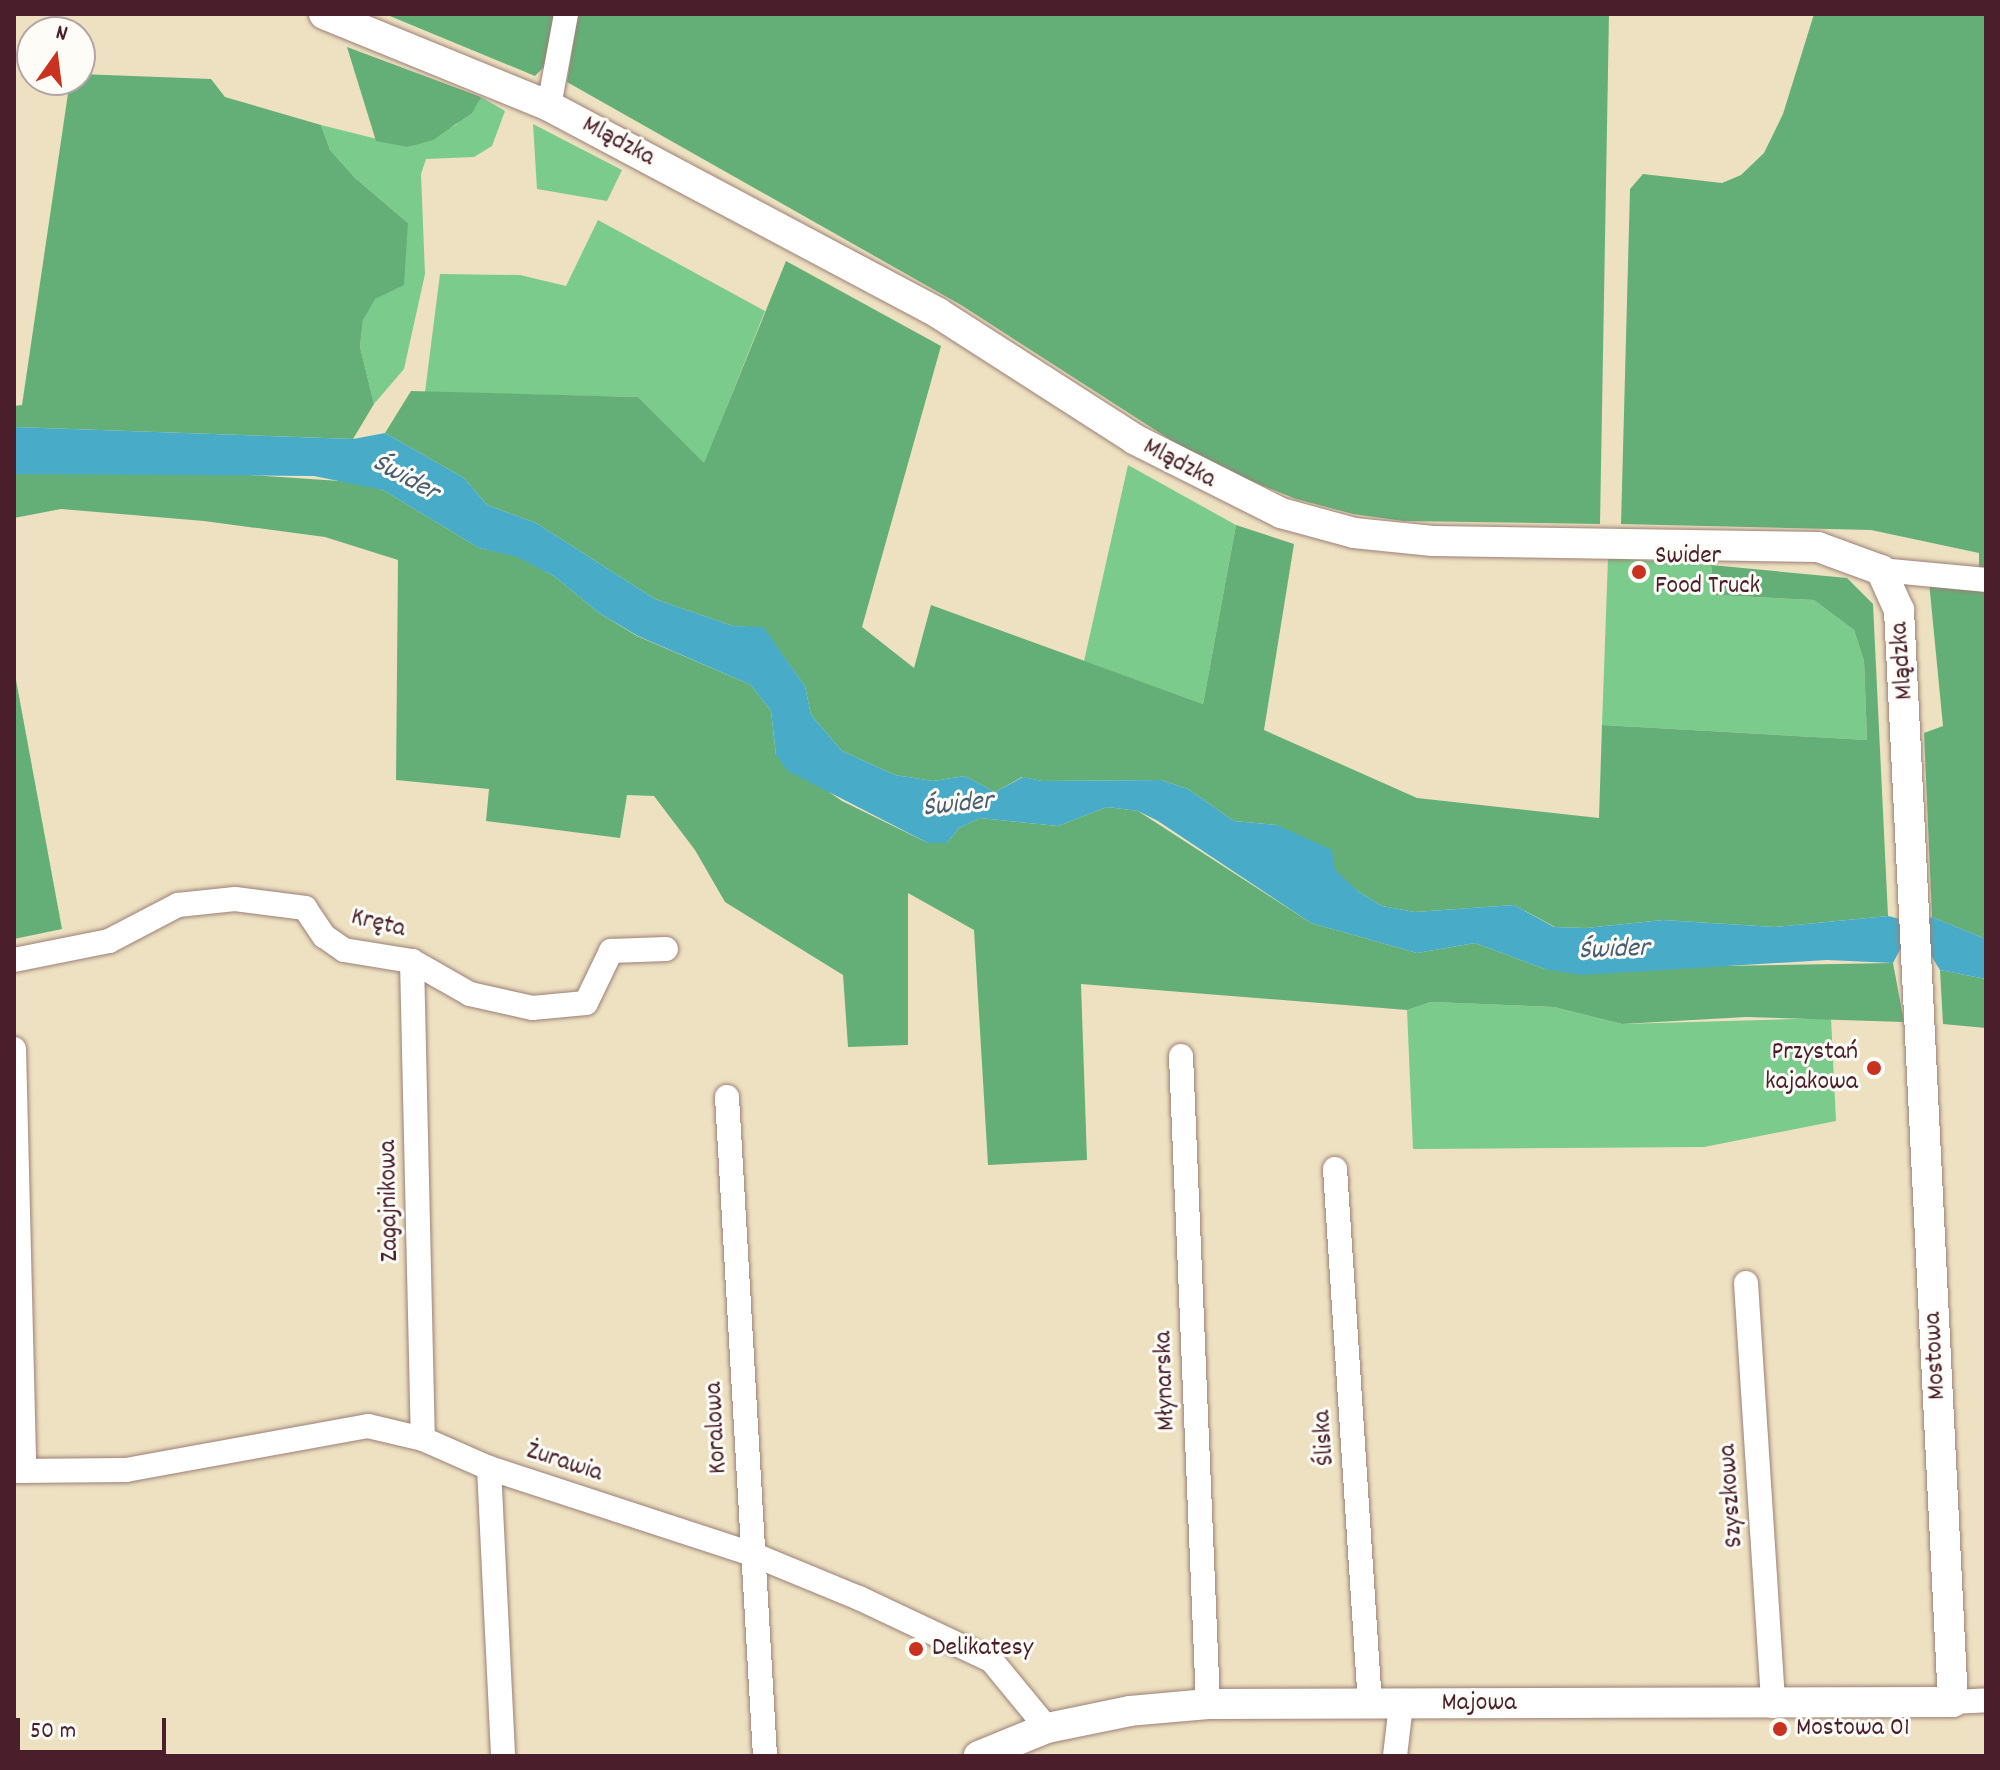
<!DOCTYPE html>
<meta charset="utf-8">
<style>
body{margin:0}
#map{position:relative;width:2000px;height:1770px;overflow:hidden;background:#eee1c2;font-family:Dekko,sans-serif}
div>[style]{position:absolute}
[style*='--x']{left:calc(var(--x)*1px);top:calc(var(--y)*1px);width:calc(var(--w)*1px);rotate:calc(var(--a)*1deg)}
.green>*{inset:0;background:#7bcb8c}
.forest>*{inset:0;background:#64af78}
.water>*{inset:0;background:#48acc8}
.roads{filter:drop-shadow(0 0 2px #9c8076) drop-shadow(0 0 2px #9c8076)}
.minor>*{height:24px;margin:-12px;padding:0 12px;transform-origin:12px;border-radius:12px;background:#fff}
.tertiary>*{height:30px;margin:-15px;padding:0 15px;transform-origin:15px;border-radius:15px;background:#fff}
.dots>*{width:22px;height:22px;translate:-50% -50%;box-sizing:border-box;border:4px solid #fdfcf7;border-radius:50%}
span{translate:-50% -50%;white-space:nowrap;text-align:center;line-height:1.15;-webkit-text-stroke:6px #fdfcf7;paint-order:stroke}
.street-label{font-size:26px;color:#4a1f2b}
.poi-label{font-size:26px;color:#4a1f2b}
.left{translate:0 -50%;text-align:left}
.right{translate:-100% -50%;text-align:right}
.water-label{font-size:28px;color:#495e72;font-style:italic}
.frame{position:absolute;inset:0;border:16px solid #4a1f2b;pointer-events:none}
.north{position:absolute;left:16px;top:16px;width:80px;height:80px;box-sizing:border-box;background:#fdfcf7;border:2px solid #b5a4a5;border-radius:50%;rotate:14deg;font-size:22px;font-weight:700;line-height:32px;text-align:center;color:#4a1f2b}
.north::after{content:'';display:block;margin:auto;width:28px;height:36px;background:#c8321e;clip-path:polygon(50% 0,100% 100%,50% 72%,0 100%)}
.scale{position:absolute;left:16px;top:1718px;width:150px;height:36px;box-sizing:border-box;border:4px solid #4a1f2b;border-top:0;padding-left:10px;font-size:24px;line-height:28px;white-space:nowrap;color:#4a1f2b;-webkit-text-stroke:6px #fdfcf7;paint-order:stroke}
</style>
<div id="map">
<div class="green">
<div style="clip-path:polygon(481px 97px,505px 111px,492px 146px,474px 157px,426px 159px,421px 174px,425px 274px,404px 369px,374px 404px,360px 347px,363px 320px,408px 223px,355px 178px,330px 150px,321px 125px,409px 147px,456px 125px)"></div>
<div style="clip-path:polygon(533px 124px,622px 170px,607px 201px,537px 189px)"></div>
<div style="clip-path:polygon(598px 220px,765px 311px,704px 464px,638px 397px,425px 392px,440px 274px,520px 275px,566px 286px)"></div>
<div style="clip-path:polygon(1128px 465px,1236px 525px,1203px 704px,1084px 661px)"></div>
<div style="clip-path:polygon(1608px 558px,1711px 565px,1715px 595px,1814px 600px,1854px 630px,1864px 661px,1867px 740px,1602px 725px)"></div>
<div style="clip-path:polygon(1431px 1002px,1554px 1007px,1622px 1024px,1831px 1018px,1836px 1121px,1704px 1147px,1413px 1149px,1407px 1010px)"></div>
</div>
<div class="forest">
<div style="clip-path:polygon(385px 14px,554px 14px,546px 65px,535px 76px)"></div>
<div style="clip-path:polygon(578px 14px,1609px 14px,1600px 524px,1403px 521px,1353px 514px,1296px 499px,1231px 473px,1177px 444px,961px 305px,567px 82px)"></div>
<div style="clip-path:polygon(1814px 14px,1986px 14px,1986px 571px,1979px 570px,1979px 553px,1871px 530px,1621px 524px,1630px 189px,1643px 174px,1722px 183px,1741px 175px,1764px 153px,1783px 114px)"></div>
<div style="clip-path:polygon(347px 47px,481px 97px,472px 113px,433px 140px,408px 147px,376px 141px)"></div>
<div style="clip-path:polygon(80px 74px,211px 79px,225px 97px,321px 125px,330px 150px,355px 178px,408px 223px,404px 285px,375px 299px,363px 320px,360px 347px,374px 404px,353px 439px,14px 427px,14px 406px,22px 405px,70px 80px,80px 80px)"></div>
<div style="clip-path:polygon(786px 261px,941px 346px,862px 627px,914px 668px,931px 605px,1203px 704px,1236px 525px,1294px 544px,1264px 730px,1417px 798px,1599px 818px,1602px 725px,1867px 740px,1864px 661px,1854px 630px,1814px 600px,1715px 595px,1711px 565px,1847px 578px,1873px 604px,1888px 916px,1775px 927px,1663px 920px,1586px 928px,1555px 927px,1514px 905px,1415px 912px,1382px 906px,1359px 892px,1277px 825px,1234px 821px,1188px 789px,1161px 780px,1042px 781px,1022px 777px,995px 792px,965px 776px,933px 781px,895px 775px,842px 751px,811px 715px,805px 686px,763px 628px,733px 626px,655px 599px,536px 523px,487px 505px,464px 478px,385px 433px,411px 391px,638px 397px,704px 463px)"></div>
<div style="clip-path:polygon(205px 472px,355px 482px,383px 490px,479px 548px,517px 556px,554px 576px,599px 613px,637px 636px,751px 685px,771px 711px,776px 755px,842px 801px,928px 843px,947px 843px,959px 828px,980px 818px,1058px 826px,1107px 807px,1138px 811px,1311px 923px,1417px 953px,1475px 943px,1545px 969px,1893px 963px,1904px 1022px,1746px 1017px,1622px 1024px,1554px 1007px,1431px 1002px,1407px 1010px,1081px 984px,1087px 1160px,988px 1165px,974px 930px,908px 893px,908px 1045px,848px 1047px,843px 975px,725px 902px,695px 850px,654px 796px,627px 795px,620px 838px,486px 821px,489px 789px,396px 780px,398px 560px,325px 537px,204px 521px,61px 509px,14px 518px,14px 474px)"></div>
<div style="clip-path:polygon(1929px 582px,1986px 588px,1986px 939px,1932px 917px,1924px 733px,1943px 726px)"></div>
<div style="clip-path:polygon(14px 669px,62px 929px,14px 939px)"></div>
<div style="clip-path:polygon(1940px 970px,1986px 979px,1986px 1028px,1943px 1024px)"></div>
</div>
<div class="water">
<div style="clip-path:polygon(14px 427px,353px 439px,385px 433px,464px 478px,487px 505px,536px 523px,655px 599px,733px 626px,763px 627px,805px 686px,811px 715px,842px 751px,895px 775px,933px 781px,965px 776px,995px 792px,1023px 777px,1042px 781px,1161px 780px,1188px 789px,1234px 821px,1277px 825px,1332px 850px,1335px 870px,1359px 892px,1382px 906px,1415px 912px,1514px 905px,1554px 927px,1586px 928px,1663px 920px,1775px 927px,1888px 916px,1916px 923px,1932px 917px,1986px 939px,1986px 979px,1940px 970px,1928px 951px,1902px 946px,1893px 963px,1827px 960px,1581px 975px,1545px 969px,1475px 943px,1417px 953px,1311px 923px,1158px 821px,1138px 811px,1107px 807px,1058px 826px,980px 818px,959px 828px,947px 843px,928px 843px,788px 771px,776px 755px,771px 711px,751px 685px,638px 636px,599px 613px,554px 576px,517px 557px,479px 548px,383px 490px,314px 476px,14px 474px)"></div>
</div>
<div class="roads">
<div class="minor">
<div style="--x:549;--y:106;--w:94;--a:-79.5"></div>
<div style="--x:1881;--y:570;--w:105;--a:5.4"></div>
<div style="--x:14;--y:960;--w:97;--a:-11.3"></div>
<div style="--x:109;--y:941;--w:78;--a:-27.6"></div>
<div style="--x:178;--y:905;--w:57;--a:-6"></div>
<div style="--x:235;--y:899;--w:71;--a:7.3"></div>
<div style="--x:305;--y:908;--w:34;--a:56"></div>
<div style="--x:324;--y:936;--w:24;--a:35"></div>
<div style="--x:344;--y:950;--w:69;--a:9.2"></div>
<div style="--x:412;--y:961;--w:67;--a:29.6"></div>
<div style="--x:470;--y:994;--w:64;--a:12.7"></div>
<div style="--x:532;--y:1008;--w:54;--a:-5.3"></div>
<div style="--x:586;--y:1003;--w:58;--a:-64.3"></div>
<div style="--x:611;--y:951;--w:55;--a:-2.1"></div>
<div style="--x:412;--y:961;--w:478;--a:88.7"></div>
<div style="--x:14;--y:1049;--w:422;--a:88.6"></div>
<div style="--x:1181;--y:1056;--w:649;--a:87.61"></div>
<div style="--x:727;--y:1097;--w:660;--a:86.7"></div>
<div style="--x:1335;--y:1169;--w:536;--a:86.26"></div>
<div style="--x:1746;--y:1283;--w:424;--a:86.3"></div>
<div style="--x:489;--y:1468;--w:288;--a:87.2"></div>
<div style="--x:14;--y:1471;--w:112;--a:-0.5"></div>
<div style="--x:126;--y:1470;--w:246;--a:-10.3"></div>
<div style="--x:368;--y:1426;--w:57;--a:13.3"></div>
<div style="--x:423;--y:1439;--w:72;--a:23.7"></div>
<div style="--x:489;--y:1468;--w:277;--a:18.1"></div>
<div style="--x:752;--y:1554;--w:116;--a:22.4"></div>
<div style="--x:859;--y:1598;--w:146;--a:25.2"></div>
<div style="--x:991;--y:1660;--w:88;--a:50.5"></div>
<div style="--x:1953;--y:1702;--w:33;--a:-3"></div>
<div style="--x:1395;--y:1756;--w:51;--a:-83.3"></div>
</div>
<div class="tertiary">
<div style="--x:324;--y:14;--w:243;--a:22.2"></div>
<div style="--x:549;--y:106;--w:441;--a:28"></div>
<div style="--x:938;--y:313;--w:233;--a:32.7"></div>
<div style="--x:1134;--y:439;--w:165;--a:26.7"></div>
<div style="--x:1281;--y:513;--w:76;--a:15.3"></div>
<div style="--x:1354;--y:533;--w:79;--a:5.8"></div>
<div style="--x:1433;--y:541;--w:385;--a:0.9"></div>
<div style="--x:1818;--y:547;--w:67;--a:20.1"></div>
<div style="--x:1881;--y:570;--w:44;--a:65.8"></div>
<div style="--x:1899;--y:610;--w:1093;--a:87.17"></div>
<div style="--x:1953;--y:1702;--w:745;--a:179.85"></div>
<div style="--x:1208;--y:1704;--w:78;--a:174.9"></div>
<div style="--x:1130;--y:1711;--w:85;--a:168.4"></div>
<div style="--x:1047;--y:1728;--w:74;--a:157.6"></div>
</div>
</div>
<div class="dots">
<div style="left:1639px;top:572px;background:#c8321e"></div>
<div style="left:1874px;top:1068px;background:#c8321e"></div>
<div style="left:916px;top:1649px;background:#c8321e"></div>
<div style="left:1780px;top:1729px;background:#c8321e"></div>
</div>
<div class="street-label">
<span style="left:618px;top:142px;rotate:28deg">Mlądzka</span>
<span style="left:1179px;top:464px;rotate:28deg">Mlądzka</span>
<span style="left:1903px;top:661px;rotate:-94deg">Mlądzka</span>
<span style="left:378px;top:924px;rotate:14deg">Kręta</span>
<span style="left:390px;top:1201px;rotate:-91deg">Zagajnikowa</span>
<span style="left:1936px;top:1356px;rotate:-93deg">Mostowa</span>
<span style="left:1166px;top:1381px;rotate:-92deg">Młynarska</span>
<span style="left:717px;top:1428px;rotate:-93deg">Koralowa</span>
<span style="left:1325px;top:1438px;rotate:-94deg">Śliska</span>
<span style="left:564px;top:1463px;rotate:18deg">Żurawia</span>
<span style="left:1732px;top:1496px;rotate:-94deg">Szyszkowa</span>
<span style="left:1479px;top:1704px">Majowa</span>
</div>
<div class="poi-label">
<span class="left" style="left:1655px;top:572px">Swider<br>Food Truck</span>
<span class="right" style="left:1858px;top:1068px">Przystań<br>kajakowa</span>
<span class="left" style="left:932px;top:1649px">Delikatesy</span>
<span class="left" style="left:1796px;top:1729px">Mostowa 01</span>
</div>
<div class="water-label">
<span style="left:405px;top:479px;rotate:29deg">Świder</span>
<span style="left:958px;top:806px;rotate:-6deg">Świder</span>
<span style="left:1614px;top:951px;rotate:-2deg">Świder</span>
</div>
<div class="frame"></div>
<div class="north">N</div>
<div class="scale">50 m</div>
</div>
